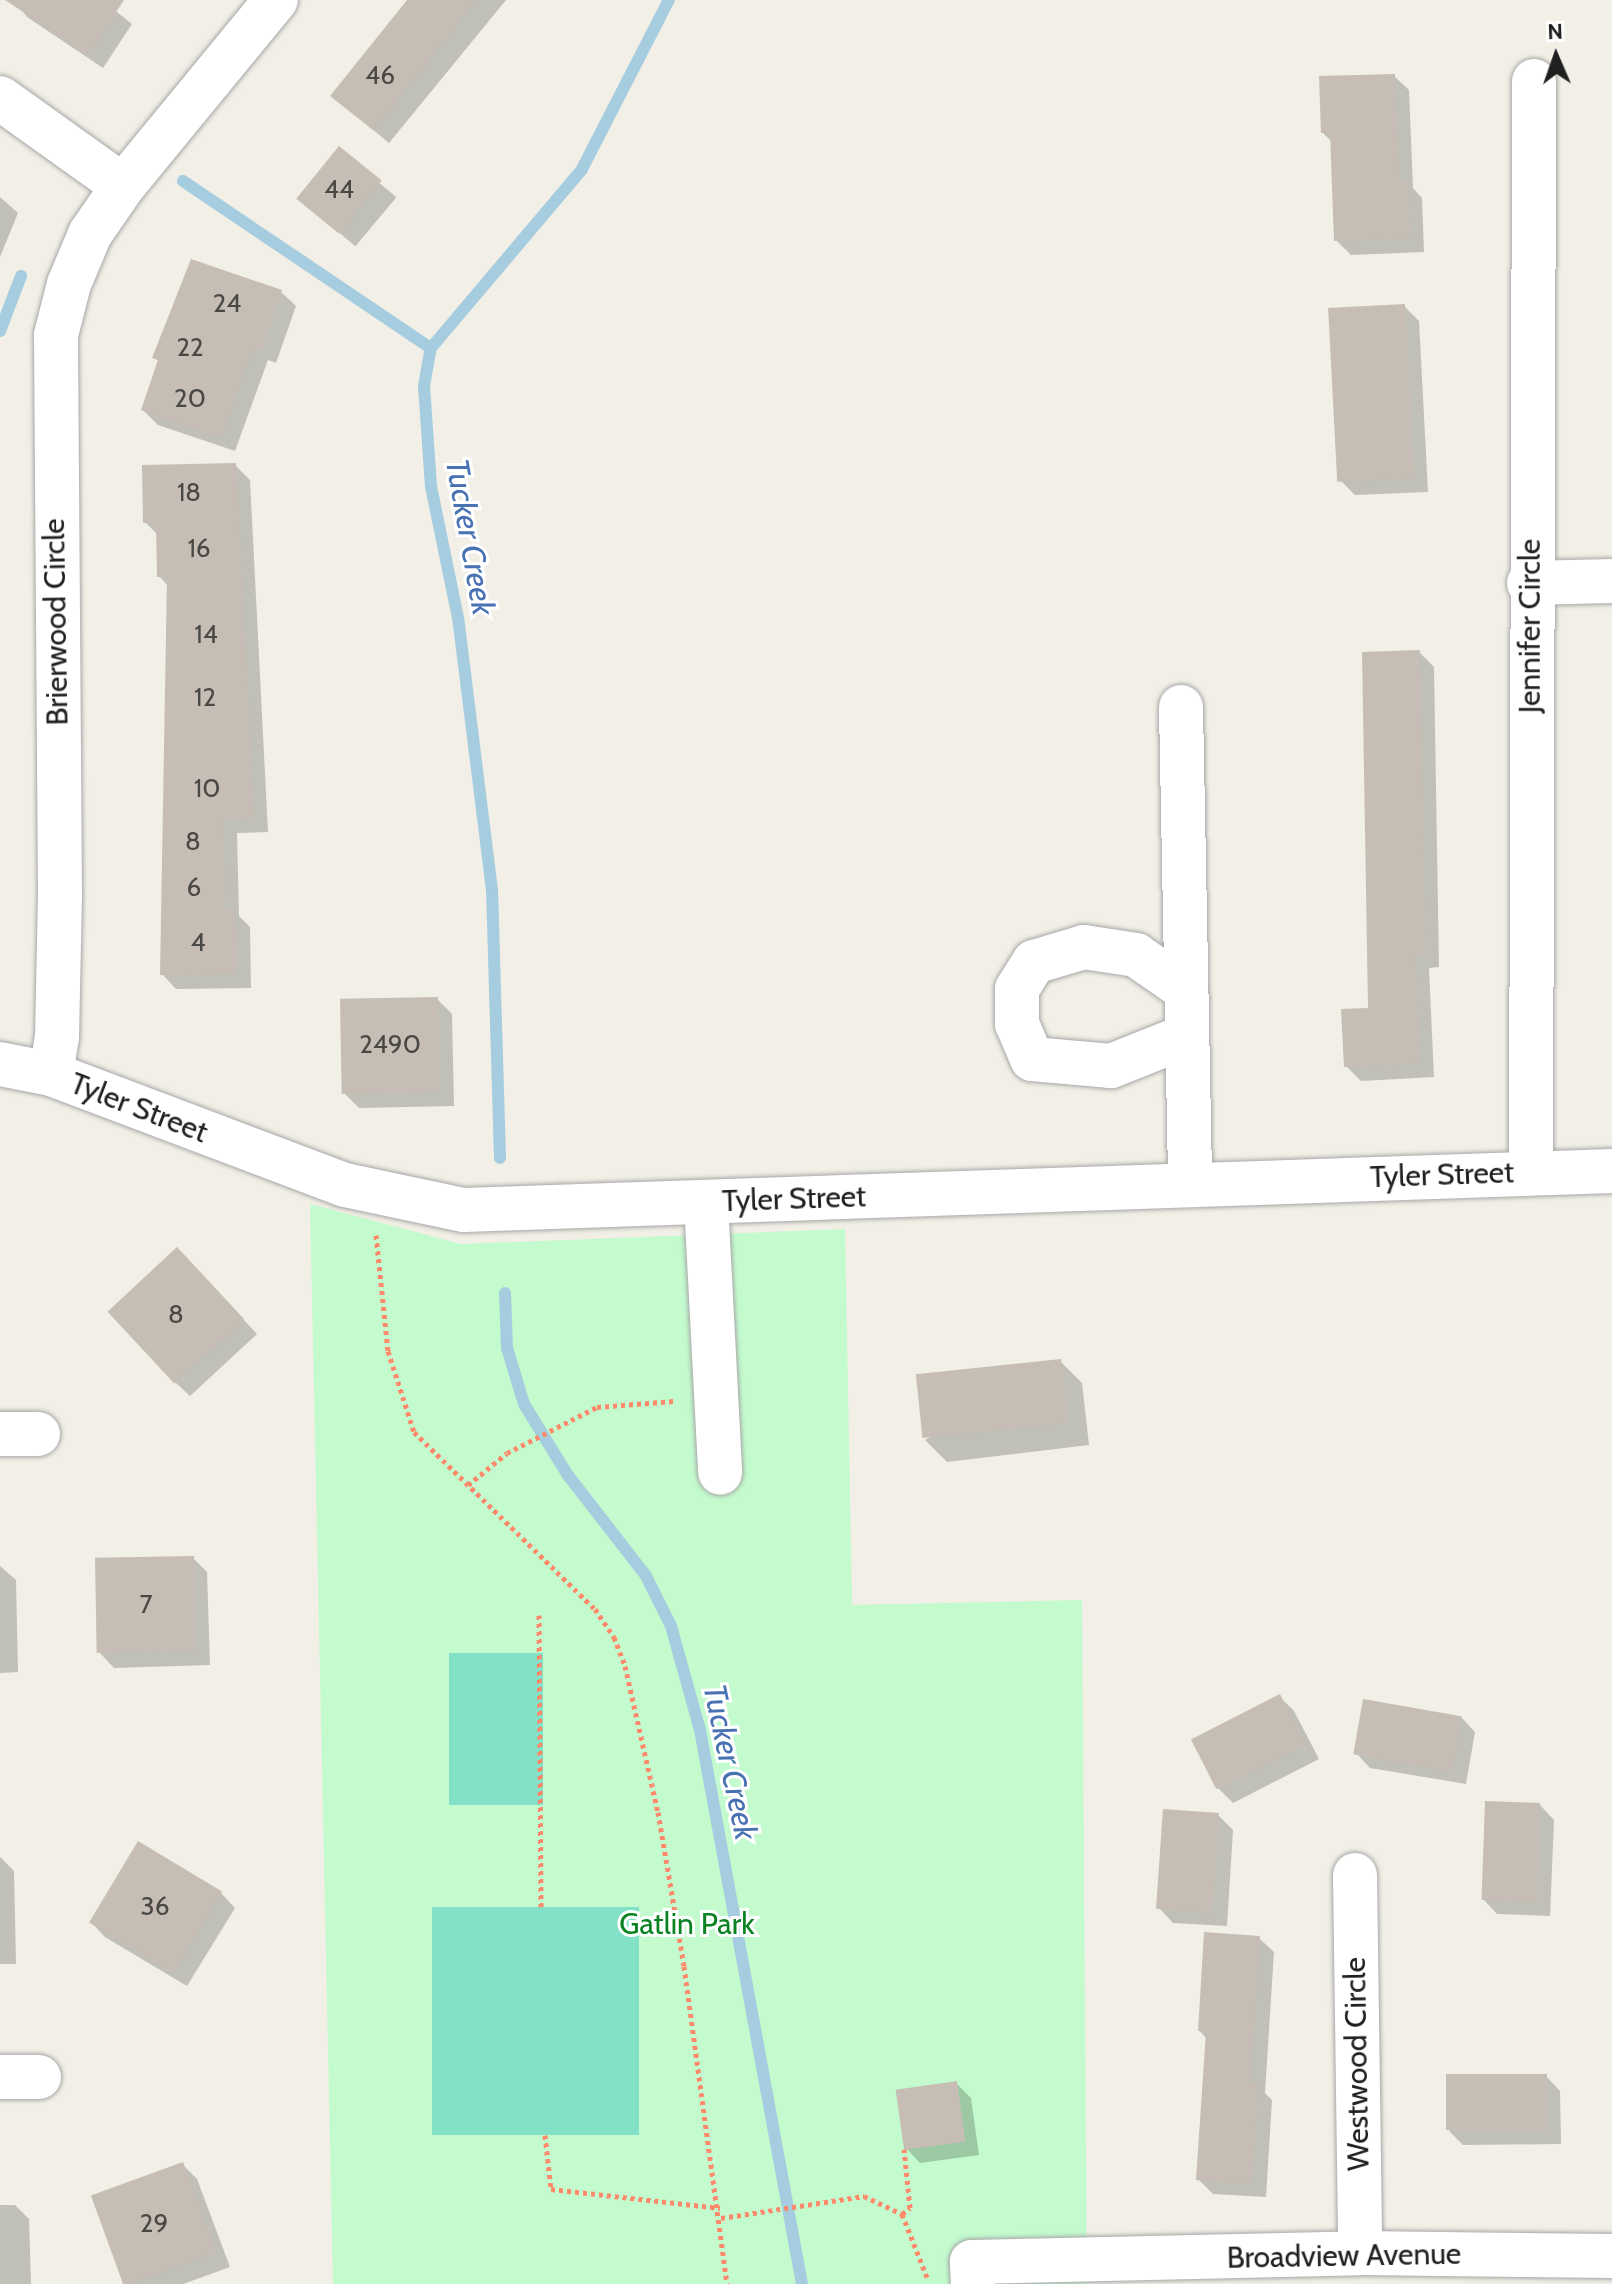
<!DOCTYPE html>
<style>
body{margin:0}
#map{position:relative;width:1612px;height:2284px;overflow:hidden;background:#f1efe6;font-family:Cabin,sans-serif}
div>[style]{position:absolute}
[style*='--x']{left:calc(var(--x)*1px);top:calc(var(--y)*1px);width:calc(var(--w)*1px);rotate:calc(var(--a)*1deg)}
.park>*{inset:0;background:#c3fbce}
.pitch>*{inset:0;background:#83e1c7;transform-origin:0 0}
.shadow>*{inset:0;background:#0003;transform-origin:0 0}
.stream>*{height:12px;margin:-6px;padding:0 6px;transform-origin:6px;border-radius:6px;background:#a6ccdf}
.building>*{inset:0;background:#c6beb5;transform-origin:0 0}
.path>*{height:5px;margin-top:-2.5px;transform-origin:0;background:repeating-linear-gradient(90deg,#fd8b6b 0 4px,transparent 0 8px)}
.roads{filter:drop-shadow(0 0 2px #a7a7a7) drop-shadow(0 0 2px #a7a7a7)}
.minor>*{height:44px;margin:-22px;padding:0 22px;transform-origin:22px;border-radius:22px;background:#fff}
span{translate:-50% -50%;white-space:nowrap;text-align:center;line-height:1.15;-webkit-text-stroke:6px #fff;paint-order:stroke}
.number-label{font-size:26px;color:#4a4845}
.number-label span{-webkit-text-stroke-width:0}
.street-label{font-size:30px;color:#202020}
.park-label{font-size:30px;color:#098321}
.water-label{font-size:32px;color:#4972b3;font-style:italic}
.north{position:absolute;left:1516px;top:16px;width:80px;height:80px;-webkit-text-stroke:6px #fff;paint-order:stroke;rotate:358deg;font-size:22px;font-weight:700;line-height:32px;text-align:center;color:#202020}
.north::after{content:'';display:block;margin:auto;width:28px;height:36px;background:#202020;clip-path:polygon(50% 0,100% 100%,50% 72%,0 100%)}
</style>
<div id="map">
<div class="park">
<div style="clip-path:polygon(310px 1204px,461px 1244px,845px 1229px,852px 1605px,1082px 1600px,1087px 2284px,333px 2284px)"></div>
</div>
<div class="pitch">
<div style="left:449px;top:1653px;width:94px;height:152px"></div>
<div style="left:639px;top:1907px;width:228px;height:207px;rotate:90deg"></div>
</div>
<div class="shadow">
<div style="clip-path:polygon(14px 0,102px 0,132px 24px,103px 68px,27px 17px)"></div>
<div style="clip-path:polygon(409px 0,506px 0,389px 143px,332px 96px)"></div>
<div style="clip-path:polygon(1394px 76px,1409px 90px,1413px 188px,1422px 198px,1424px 252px,1351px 255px,1336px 240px,1332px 142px,1323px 133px)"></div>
<div style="left:339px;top:149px;width:75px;height:64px;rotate:40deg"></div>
<div style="clip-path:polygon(0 197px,18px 213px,0 257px)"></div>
<div style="clip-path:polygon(281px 292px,296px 306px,276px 363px,268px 360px,235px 451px,158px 425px,143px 410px,160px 362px,155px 357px)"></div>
<div style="clip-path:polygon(1404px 306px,1419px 321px,1428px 492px,1355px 495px,1340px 480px)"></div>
<div style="clip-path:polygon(235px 465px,250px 480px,268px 832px,237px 833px,239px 916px,250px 927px,251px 988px,176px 989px,162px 974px,169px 587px,159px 576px,158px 535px,145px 522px)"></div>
<div style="clip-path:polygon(1419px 652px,1434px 667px,1439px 967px,1429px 968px,1434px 1077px,1361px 1081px,1346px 1066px,1370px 1010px)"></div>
<div style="clip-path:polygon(437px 999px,452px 1014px,454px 1106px,359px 1108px,345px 1094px)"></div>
<div style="clip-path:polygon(192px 1264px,257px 1334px,190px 1396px,175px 1382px)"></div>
<div style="clip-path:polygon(1060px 1361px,1082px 1383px,1089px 1445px,947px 1462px,925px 1440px)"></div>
<div style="clip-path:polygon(193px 1558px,207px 1572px,210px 1665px,114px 1668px,100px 1653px)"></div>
<div style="clip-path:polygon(0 1566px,16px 1580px,18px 1672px,0 1673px)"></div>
<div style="clip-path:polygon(1280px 1697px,1294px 1711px,1319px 1759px,1233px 1803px,1218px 1788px)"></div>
<div style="clip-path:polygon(1461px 1717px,1475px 1732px,1466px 1784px,1370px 1768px,1356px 1753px)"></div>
<div style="clip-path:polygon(1540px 1805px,1554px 1820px,1550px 1916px,1497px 1914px,1483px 1899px)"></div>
<div style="clip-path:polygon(1218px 1815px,1233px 1830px,1227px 1926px,1173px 1923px,1159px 1908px)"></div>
<div style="clip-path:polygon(0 1857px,14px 1871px,16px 1964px,0 1964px)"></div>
<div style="clip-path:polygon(221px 1893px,235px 1908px,187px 1986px,105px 1937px,91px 1922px)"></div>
<div style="clip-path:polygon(1259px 1938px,1274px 1952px,1265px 2093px,1272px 2100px,1266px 2197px,1213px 2194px,1198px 2179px,1207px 2039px,1200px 2031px)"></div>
<div style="clip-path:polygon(1546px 2076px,1560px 2091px,1561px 2144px,1463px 2145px,1449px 2131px)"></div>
<div style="clip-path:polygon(956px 2083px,971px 2098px,979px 2155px,920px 2163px,906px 2148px)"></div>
<div style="clip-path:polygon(183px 2165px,197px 2179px,230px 2267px,183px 2284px,126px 2284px,94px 2198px)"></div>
<div style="clip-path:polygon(0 2205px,15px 2205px,29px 2219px,31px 2284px,0 2284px)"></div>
</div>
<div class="stream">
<div style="--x:183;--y:181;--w:299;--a:34"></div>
<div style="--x:0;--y:331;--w:59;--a:-69.1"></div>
<div style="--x:500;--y:1158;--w:268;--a:-91.7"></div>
<div style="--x:492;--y:890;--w:274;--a:-97.1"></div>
<div style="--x:458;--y:618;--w:135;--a:-101.6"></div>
<div style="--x:431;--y:486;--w:100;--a:-94"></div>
<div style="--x:424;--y:386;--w:39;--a:-80"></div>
<div style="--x:431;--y:348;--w:234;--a:-49.8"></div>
<div style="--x:582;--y:169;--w:190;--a:-62.8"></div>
<div style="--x:505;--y:1293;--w:55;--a:87.9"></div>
<div style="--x:507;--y:1348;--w:59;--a:73.1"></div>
<div style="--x:524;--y:1404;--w:82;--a:58.4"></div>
<div style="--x:567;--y:1474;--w:129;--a:52.2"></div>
<div style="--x:646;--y:1576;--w:56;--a:63.4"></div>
<div style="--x:671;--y:1626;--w:108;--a:74.4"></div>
<div style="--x:700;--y:1730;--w:563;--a:79.57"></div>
</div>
<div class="building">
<div style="clip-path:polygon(5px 0,124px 0,88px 55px)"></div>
<div style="clip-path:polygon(407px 0,476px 0,373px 130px,330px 96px)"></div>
<div style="clip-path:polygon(1395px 74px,1399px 181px,1409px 181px,1410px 238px,1334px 241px,1330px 133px,1321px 133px,1319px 76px)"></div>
<div style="left:339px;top:146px;width:55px;height:68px;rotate:39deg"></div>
<div style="clip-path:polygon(191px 259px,282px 290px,262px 350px,253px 347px,221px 438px,141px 410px,158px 360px,152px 358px)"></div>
<div style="left:1405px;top:304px;width:174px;height:77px;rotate:87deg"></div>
<div style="clip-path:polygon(236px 463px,254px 818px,223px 819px,225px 910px,236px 910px,237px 974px,160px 975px,167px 577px,157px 577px,156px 523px,143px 523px,142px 465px)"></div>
<div style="clip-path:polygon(1420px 650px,1425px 954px,1415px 954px,1420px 1063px,1344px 1067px,1341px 1009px,1368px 1008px,1362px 652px)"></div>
<div style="left:438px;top:997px;width:95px;height:98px;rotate:89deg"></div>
<div style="left:177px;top:1247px;width:98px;height:95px;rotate:47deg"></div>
<div style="left:1061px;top:1359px;width:64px;height:146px;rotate:84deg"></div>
<div style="left:194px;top:1556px;width:95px;height:99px;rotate:89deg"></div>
<div style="left:1280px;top:1694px;width:56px;height:100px;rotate:63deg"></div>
<div style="left:1363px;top:1699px;width:100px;height:56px;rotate:10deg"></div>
<div style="left:1485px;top:1801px;width:55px;height:99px;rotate:2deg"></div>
<div style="left:1163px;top:1809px;width:56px;height:100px;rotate:4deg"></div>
<div style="left:138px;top:1841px;width:98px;height:95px;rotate:31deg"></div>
<div style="clip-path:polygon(1204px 1932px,1260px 1936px,1250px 2083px,1258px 2084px,1252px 2184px,1196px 2180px,1206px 2032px,1198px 2031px)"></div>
<div style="left:1547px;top:2074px;width:56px;height:101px;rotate:90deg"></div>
<div style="left:957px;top:2081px;width:61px;height:62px;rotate:82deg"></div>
<div style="left:183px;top:2162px;width:96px;height:98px;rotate:70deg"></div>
</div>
<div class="path">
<div style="--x:376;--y:1235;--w:117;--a:84.1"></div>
<div style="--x:388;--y:1351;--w:85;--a:72.2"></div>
<div style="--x:414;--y:1432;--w:253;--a:44.4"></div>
<div style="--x:595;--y:1609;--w:34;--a:56"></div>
<div style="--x:614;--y:1637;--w:31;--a:69"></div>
<div style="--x:625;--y:1666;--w:150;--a:77.3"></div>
<div style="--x:658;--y:1812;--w:156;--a:80.4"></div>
<div style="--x:684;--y:1966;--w:321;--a:82.3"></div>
<div style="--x:468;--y:1485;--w:50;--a:-39.4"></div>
<div style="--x:507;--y:1453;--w:101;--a:-27.1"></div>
<div style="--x:597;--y:1407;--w:77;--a:-4.5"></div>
<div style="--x:539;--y:1615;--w:292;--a:89.6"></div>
<div style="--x:545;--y:2135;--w:54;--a:83.7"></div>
<div style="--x:551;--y:2189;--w:170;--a:6.4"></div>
<div style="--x:902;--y:2214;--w:10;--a:-37"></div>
<div style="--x:910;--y:2208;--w:59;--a:-95.8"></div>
<div style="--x:721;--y:2218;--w:145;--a:-8.7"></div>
<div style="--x:864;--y:2196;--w:42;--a:25.3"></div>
<div style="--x:902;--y:2214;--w:68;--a:68.4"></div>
</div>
<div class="roads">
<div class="minor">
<div style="--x:0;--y:98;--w:151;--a:35.6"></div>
<div style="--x:1529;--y:583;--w:83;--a:-1.4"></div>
<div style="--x:1181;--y:707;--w:475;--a:88.9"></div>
<div style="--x:1184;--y:1037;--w:79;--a:158.3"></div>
<div style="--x:1111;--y:1066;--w:79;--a:-174.9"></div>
<div style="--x:1032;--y:1059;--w:38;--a:-113"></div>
<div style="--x:1017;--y:1024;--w:35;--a:-90"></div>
<div style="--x:1017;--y:989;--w:32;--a:-58"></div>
<div style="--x:1034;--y:962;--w:52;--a:-16.7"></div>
<div style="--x:1084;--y:947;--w:53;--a:8.7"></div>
<div style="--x:1136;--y:955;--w:60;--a:34.8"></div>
<div style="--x:0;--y:1064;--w:52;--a:11.1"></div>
<div style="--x:51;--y:1074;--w:314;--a:20.7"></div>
<div style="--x:345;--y:1185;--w:122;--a:11.9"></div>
<div style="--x:464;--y:1210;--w:1149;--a:-1.95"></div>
<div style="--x:51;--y:1074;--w:36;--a:-81"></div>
<div style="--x:57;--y:1038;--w:142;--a:-88.8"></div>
<div style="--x:60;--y:896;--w:561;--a:-90.41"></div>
<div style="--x:56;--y:335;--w:53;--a:-75.7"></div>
<div style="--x:69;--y:284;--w:54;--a:-67.2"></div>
<div style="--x:90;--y:234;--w:58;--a:-55.5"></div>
<div style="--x:123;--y:186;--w:241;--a:-50.6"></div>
<div style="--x:1531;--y:1172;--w:1091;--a:-89.84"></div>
<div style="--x:706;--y:1202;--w:271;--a:87"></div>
<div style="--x:0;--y:1434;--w:38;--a:0"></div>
<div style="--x:1355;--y:1875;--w:378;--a:89.2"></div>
<div style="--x:0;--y:2077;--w:39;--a:0"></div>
<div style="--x:973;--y:2284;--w:22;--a:-93"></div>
<div style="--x:972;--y:2262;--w:388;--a:-1.3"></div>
<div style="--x:1360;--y:2253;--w:252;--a:0.7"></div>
</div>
</div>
<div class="number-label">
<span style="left:380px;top:76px">46</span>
<span style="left:339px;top:190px">44</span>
<span style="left:227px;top:304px">24</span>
<span style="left:190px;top:348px">22</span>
<span style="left:190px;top:399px">20</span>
<span style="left:189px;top:493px">18</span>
<span style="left:199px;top:549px">16</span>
<span style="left:206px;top:635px">14</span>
<span style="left:205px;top:698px">12</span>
<span style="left:207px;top:789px">10</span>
<span style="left:193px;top:842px">8</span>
<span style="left:194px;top:888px">6</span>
<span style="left:198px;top:943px">4</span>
<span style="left:390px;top:1045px">2490</span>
<span style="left:176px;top:1315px">8</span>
<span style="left:146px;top:1605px">7</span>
<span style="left:155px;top:1907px">36</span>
<span style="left:154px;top:2224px">29</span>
</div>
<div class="street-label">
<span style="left:56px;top:622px;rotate:-91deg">Brierwood Circle</span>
<span style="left:1530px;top:626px;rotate:-90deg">Jennifer Circle</span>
<span style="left:139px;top:1108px;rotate:21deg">Tyler Street</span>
<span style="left:1442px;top:1175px;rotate:-2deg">Tyler Street</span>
<span style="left:794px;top:1199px;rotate:-2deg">Tyler Street</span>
<span style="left:1357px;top:2064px;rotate:-91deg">Westwood Circle</span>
<span style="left:1344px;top:2256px;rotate:-1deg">Broadview Avenue</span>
</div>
<div class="park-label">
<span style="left:687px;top:1924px">Gatlin Park</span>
</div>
<div class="water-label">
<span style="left:470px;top:537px;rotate:80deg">Tucker Creek</span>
<span style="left:730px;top:1762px;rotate:78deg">Tucker Creek</span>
</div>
<div class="north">N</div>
</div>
